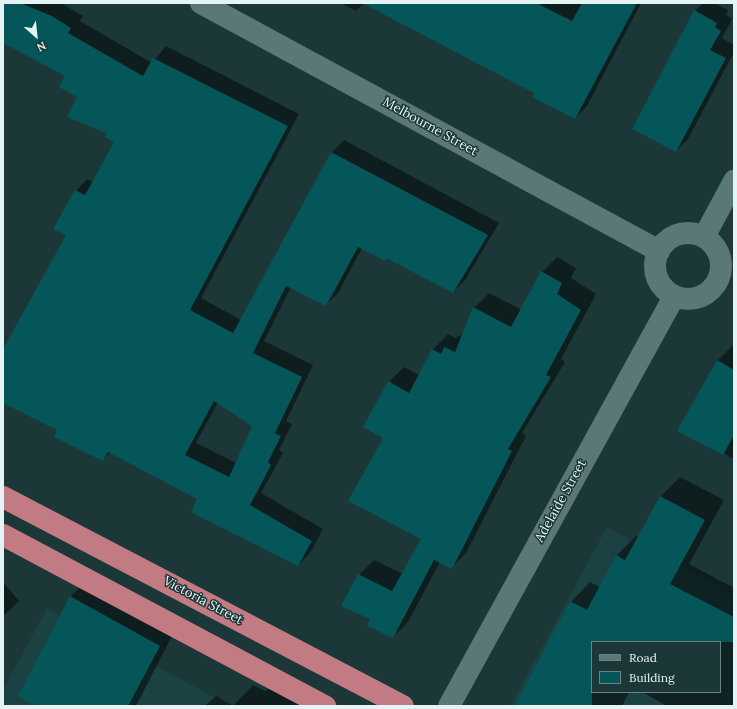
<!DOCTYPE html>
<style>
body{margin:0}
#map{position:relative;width:737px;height:709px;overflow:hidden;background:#1c3737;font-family:Lora,serif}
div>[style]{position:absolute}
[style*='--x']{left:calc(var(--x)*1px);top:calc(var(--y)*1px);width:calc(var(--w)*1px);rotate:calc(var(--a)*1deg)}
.built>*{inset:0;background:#1b4142}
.shadow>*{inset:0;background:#0007}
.building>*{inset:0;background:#045658}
.minor>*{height:22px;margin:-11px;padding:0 11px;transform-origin:11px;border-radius:11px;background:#5b7878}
.minor>.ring{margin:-11px;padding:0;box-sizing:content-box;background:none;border:22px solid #5b7878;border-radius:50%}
.trunk>*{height:22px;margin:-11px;padding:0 11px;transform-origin:11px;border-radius:11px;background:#c27a83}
span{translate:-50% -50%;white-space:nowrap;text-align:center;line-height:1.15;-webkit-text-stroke:3px #1c3737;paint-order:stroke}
.street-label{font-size:13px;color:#e4f3f3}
.frame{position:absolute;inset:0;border:4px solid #e4f3f3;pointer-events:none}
.legend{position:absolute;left:591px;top:641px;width:130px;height:52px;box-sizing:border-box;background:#1c3737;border:1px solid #6c8282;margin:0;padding:5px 7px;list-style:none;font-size:12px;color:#e4f3f3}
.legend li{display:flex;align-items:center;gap:8px;height:20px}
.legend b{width:20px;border:1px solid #6c8282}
.north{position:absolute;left:16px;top:16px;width:40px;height:40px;-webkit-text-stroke:3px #1c3737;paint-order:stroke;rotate:153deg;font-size:11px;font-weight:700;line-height:16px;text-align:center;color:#e4f3f3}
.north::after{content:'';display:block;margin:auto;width:14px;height:18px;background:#e4f3f3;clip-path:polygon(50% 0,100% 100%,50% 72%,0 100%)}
</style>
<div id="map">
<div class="built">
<div style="clip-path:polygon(evenodd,607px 527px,734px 595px,734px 706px,510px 706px,607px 527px,592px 642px,720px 642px,720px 692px,592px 692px,592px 642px)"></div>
<div style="clip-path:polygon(47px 608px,182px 680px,230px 706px,3px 706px,3px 690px)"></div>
</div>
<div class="shadow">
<div style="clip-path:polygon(evenodd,3px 3px,61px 3px,83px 16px,80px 21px,152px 63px,166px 46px,299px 114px,201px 298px,241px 320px,332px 152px,344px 140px,499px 223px,465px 280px,453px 292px,387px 257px,385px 260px,362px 248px,338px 293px,326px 305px,291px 287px,264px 341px,313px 365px,286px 421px,292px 424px,279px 450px,283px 453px,261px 493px,323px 529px,310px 553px,298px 565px,198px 498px,110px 452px,103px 460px,59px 430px,3px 402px,3px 351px,67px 234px,76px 191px,87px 179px,94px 182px,116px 141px,79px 97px,67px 76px,3px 41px,3px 3px,218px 402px,253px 425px,236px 463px,196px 443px,218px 402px)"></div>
<div style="clip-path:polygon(341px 3px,364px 3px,356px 11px)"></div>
<div style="clip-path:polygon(365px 3px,641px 3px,587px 106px,575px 118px,535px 93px)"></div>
<div style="clip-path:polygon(703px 3px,714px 3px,728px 10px,726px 15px,732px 19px,722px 38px,734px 45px,734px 52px,688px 139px,676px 151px,695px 11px)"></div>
<div style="clip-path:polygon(557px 257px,576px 268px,571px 278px,596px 294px,561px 359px,565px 362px,522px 433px,526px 436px,466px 553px,451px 568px,440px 562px,408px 622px,393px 637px,372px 619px,359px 575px,374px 560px,403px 574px,422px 539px,384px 437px,389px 382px,404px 367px,419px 375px,433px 349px,448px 334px,455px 338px,463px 334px,474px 308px,489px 293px,522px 310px,542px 272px)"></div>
<div style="clip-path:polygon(734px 344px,734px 459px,679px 430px,717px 361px)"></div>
<div style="clip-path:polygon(680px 477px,724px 500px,689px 564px,734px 588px,734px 706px,667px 706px,642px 692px,720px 692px,720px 642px,592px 642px,592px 692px,629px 692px,622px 706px,522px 706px,520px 698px,571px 602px,590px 582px,600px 587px,616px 556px,636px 536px,639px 538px,661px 496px)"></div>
<div style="clip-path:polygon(88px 579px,176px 628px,136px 706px,39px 706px,19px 695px,71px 596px)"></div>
<div style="clip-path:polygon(3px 582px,19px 601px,3px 616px)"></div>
<div style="clip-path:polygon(282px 682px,326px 706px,205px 706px,216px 696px,233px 706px,253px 685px,265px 691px)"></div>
</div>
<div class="building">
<div style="clip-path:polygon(evenodd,3px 3px,20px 3px,52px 16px,71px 28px,68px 33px,143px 76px,153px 58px,288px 126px,190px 310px,233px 333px,331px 152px,488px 235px,453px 293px,386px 258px,385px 261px,358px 247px,326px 306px,286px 286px,253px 353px,302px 377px,275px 433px,281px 436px,268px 462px,271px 465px,250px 505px,312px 541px,298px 566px,191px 512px,197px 499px,108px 452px,103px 461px,54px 437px,57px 430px,3px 403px,3px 349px,66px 235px,53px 229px,75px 190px,85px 195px,114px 142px,105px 137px,106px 133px,67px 117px,77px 97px,59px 87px,65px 76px,3px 43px,3px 3px,214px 401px,252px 426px,229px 477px,185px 455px,214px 401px)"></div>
<div style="clip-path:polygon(362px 3px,536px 3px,572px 21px,582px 3px,637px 3px,575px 119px,532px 97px,534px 93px)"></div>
<div style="clip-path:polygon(694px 10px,717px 23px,715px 27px,721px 31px,710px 50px,726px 58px,676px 152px,632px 129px)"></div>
<div style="clip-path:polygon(541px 271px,562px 283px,557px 294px,581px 310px,546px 375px,551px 377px,508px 449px,512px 451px,452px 569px,434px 560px,393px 638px,367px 626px,370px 619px,341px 606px,358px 574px,392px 591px,421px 539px,348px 501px,383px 438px,363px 427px,388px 381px,409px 393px,432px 349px,441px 354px,444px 347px,455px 352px,473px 307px,511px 327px)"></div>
<div style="clip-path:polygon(717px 360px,734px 370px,734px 435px,723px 455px,677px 431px)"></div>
<div style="clip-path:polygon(660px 496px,705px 520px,670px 584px,734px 617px,734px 642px,592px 642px,592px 706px,515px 706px,570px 601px,587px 610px,616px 555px,625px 560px)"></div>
<div style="clip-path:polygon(70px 596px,160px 646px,128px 706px,36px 706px,18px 696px)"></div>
</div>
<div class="minor">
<div style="--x:201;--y:3;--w:521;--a:28.43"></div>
<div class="ring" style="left:655px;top:233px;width:44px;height:44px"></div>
<div style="--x:704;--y:237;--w:64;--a:-61.8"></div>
<div style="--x:449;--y:706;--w:467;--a:-61.2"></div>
</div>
<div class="trunk">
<div style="--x:3;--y:497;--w:451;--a:27.6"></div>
<div style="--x:3;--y:535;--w:365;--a:28"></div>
</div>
<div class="street-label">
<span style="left:430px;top:127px;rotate:29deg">Melbourne Street</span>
<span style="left:561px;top:501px;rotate:-61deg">Adelaide Street</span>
<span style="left:203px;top:601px;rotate:28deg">Victoria Street</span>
</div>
<div class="frame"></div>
<ul class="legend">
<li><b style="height:5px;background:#5b7878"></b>Road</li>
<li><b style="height:11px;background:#045658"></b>Building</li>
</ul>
<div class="north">N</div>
</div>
